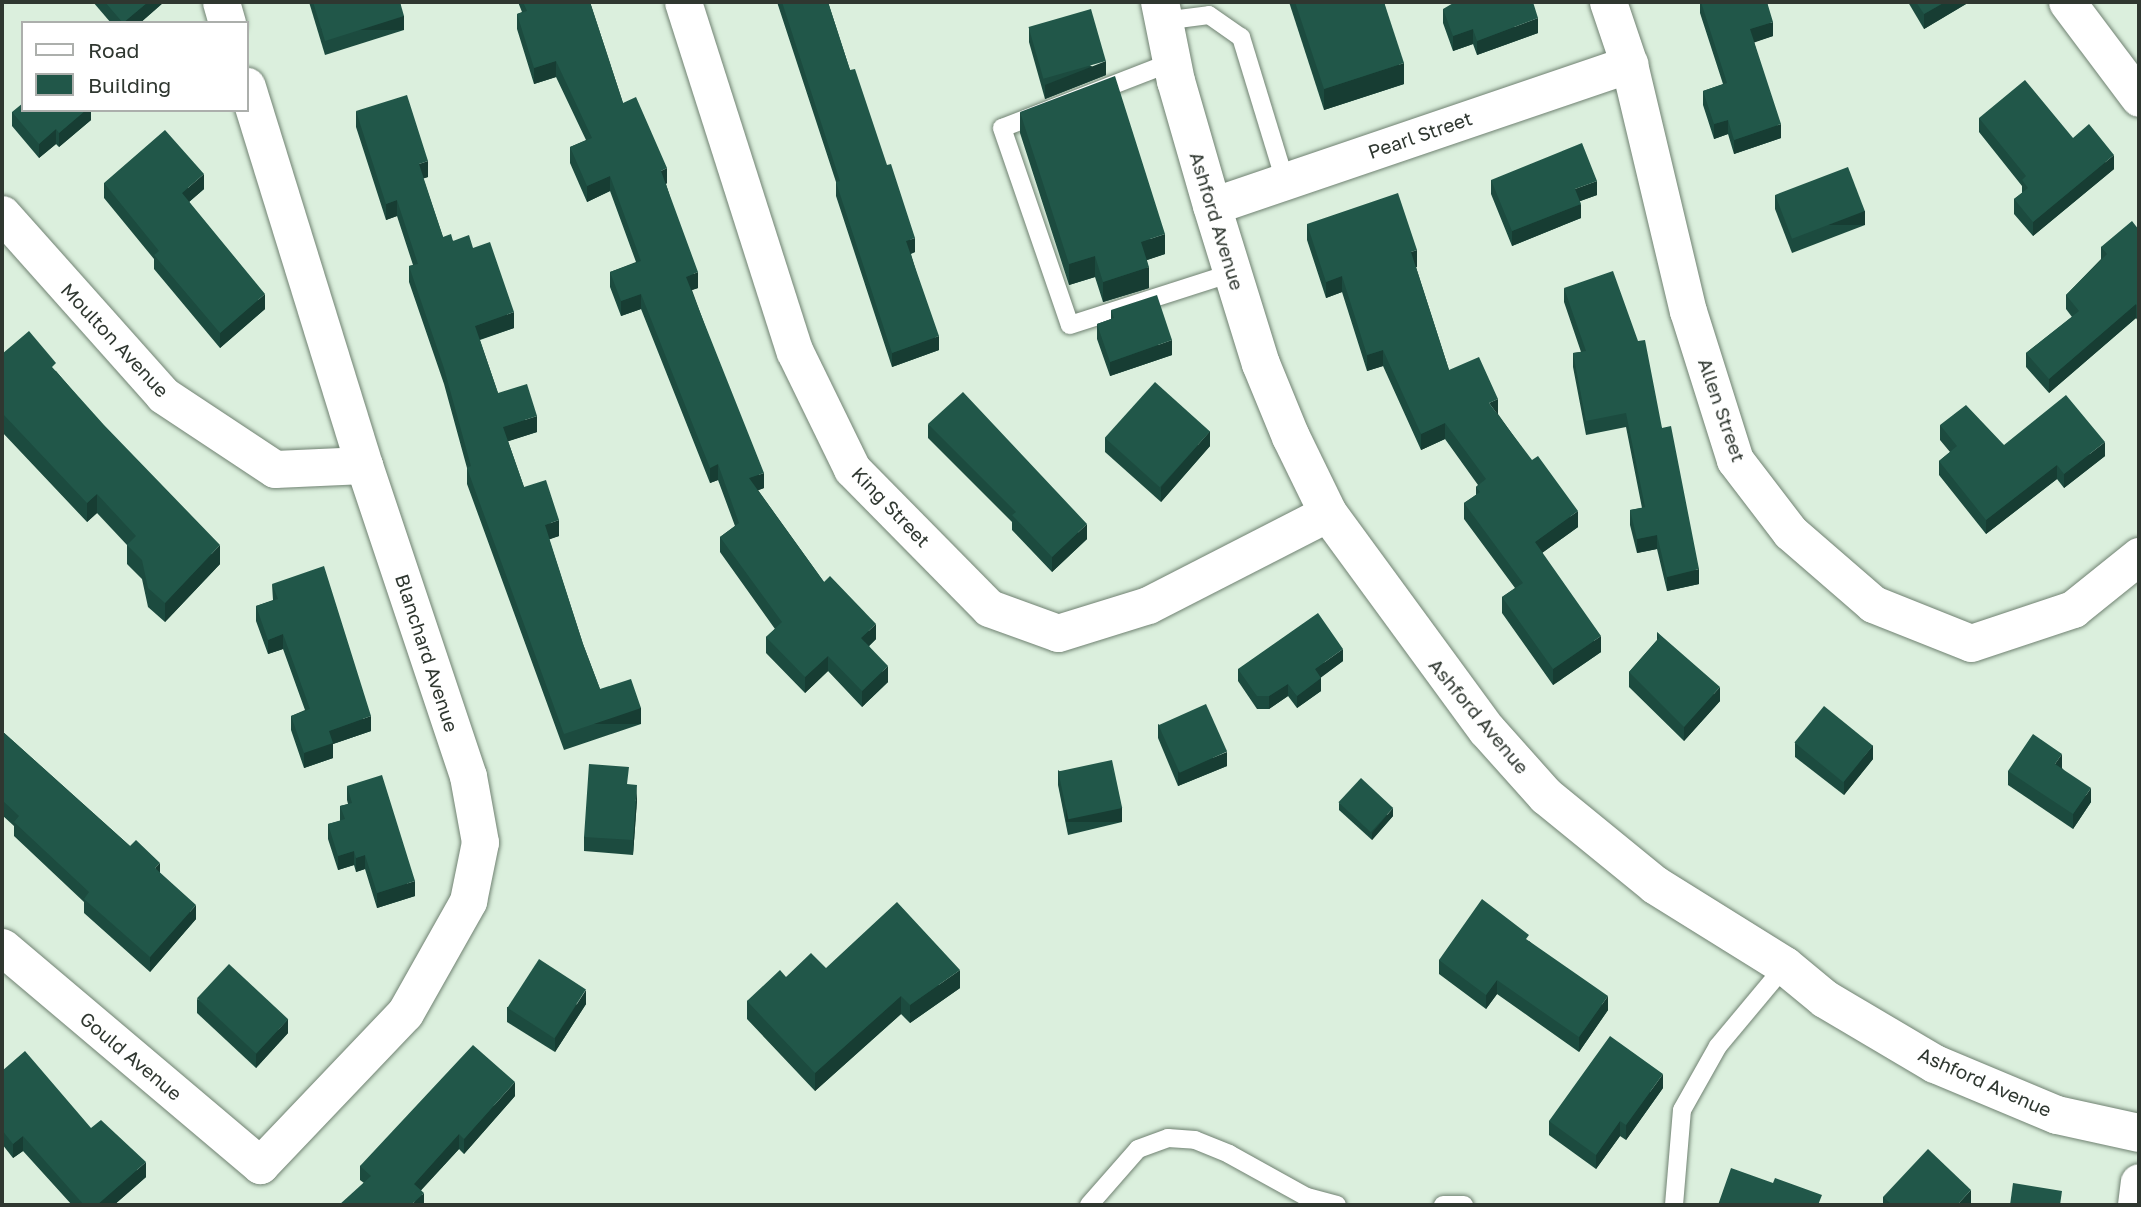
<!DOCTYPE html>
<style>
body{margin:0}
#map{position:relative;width:2141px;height:1207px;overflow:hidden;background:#dbefdd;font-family:"Golos Text",sans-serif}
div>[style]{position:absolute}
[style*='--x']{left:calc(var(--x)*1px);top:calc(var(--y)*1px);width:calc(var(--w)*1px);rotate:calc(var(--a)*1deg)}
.roads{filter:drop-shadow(0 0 2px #708272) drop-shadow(0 0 2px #708272)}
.service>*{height:18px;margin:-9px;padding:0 9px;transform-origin:9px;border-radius:9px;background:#fff}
.minor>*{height:37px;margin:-18.5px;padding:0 18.5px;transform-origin:18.5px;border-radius:18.5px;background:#fff}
.secondary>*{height:38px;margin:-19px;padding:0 19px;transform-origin:19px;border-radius:19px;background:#fff}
.wall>*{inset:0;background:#1c4b3f}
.shaded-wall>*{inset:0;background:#173d33;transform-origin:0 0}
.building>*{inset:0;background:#215749;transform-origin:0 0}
span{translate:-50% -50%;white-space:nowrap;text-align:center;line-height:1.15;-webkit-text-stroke:7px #fff;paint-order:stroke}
.street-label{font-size:19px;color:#2f3730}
.frame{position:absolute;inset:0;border:4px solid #2f3730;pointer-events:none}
.legend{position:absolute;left:21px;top:21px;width:228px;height:91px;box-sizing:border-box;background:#fff;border:2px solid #acafac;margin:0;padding:9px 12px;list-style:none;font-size:21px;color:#2f3730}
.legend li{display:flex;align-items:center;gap:14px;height:35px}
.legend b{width:35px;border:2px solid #acafac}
</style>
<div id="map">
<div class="roads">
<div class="service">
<div style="--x:1163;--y:21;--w:46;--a:-7.4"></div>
<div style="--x:1209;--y:15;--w:39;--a:35"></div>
<div style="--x:1241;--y:37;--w:151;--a:73"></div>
<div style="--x:1172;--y:62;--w:182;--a:158.8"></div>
<div style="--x:1002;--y:128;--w:208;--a:71"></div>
<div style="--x:1070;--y:325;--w:170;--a:-17.8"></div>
<div style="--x:1089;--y:1205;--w:74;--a:-48.8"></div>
<div style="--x:1138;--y:1149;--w:32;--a:-20"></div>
<div style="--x:1168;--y:1138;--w:27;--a:4"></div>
<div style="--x:1195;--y:1140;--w:37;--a:22"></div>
<div style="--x:1229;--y:1154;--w:89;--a:28.9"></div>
<div style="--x:1307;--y:1197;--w:31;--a:15"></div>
<div style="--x:1443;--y:1205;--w:21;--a:0"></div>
<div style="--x:1674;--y:1205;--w:95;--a:-85.2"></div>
<div style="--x:1682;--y:1110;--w:73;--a:-60.6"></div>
<div style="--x:1718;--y:1046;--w:104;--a:-50.1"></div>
</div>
<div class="minor">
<div style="--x:221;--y:2;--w:22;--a:74"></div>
<div style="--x:683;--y:2;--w:367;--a:72.3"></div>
<div style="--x:795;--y:352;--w:130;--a:64"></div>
<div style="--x:852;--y:469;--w:195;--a:45.4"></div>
<div style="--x:989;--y:608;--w:73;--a:19.9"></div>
<div style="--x:1058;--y:633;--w:94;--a:-17.3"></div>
<div style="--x:1148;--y:605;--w:202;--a:-27.1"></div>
<div style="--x:1608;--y:2;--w:65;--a:71.3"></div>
<div style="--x:1629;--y:64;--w:254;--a:76.6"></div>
<div style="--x:1688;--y:311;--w:156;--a:72.5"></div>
<div style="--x:1735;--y:460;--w:91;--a:52.6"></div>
<div style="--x:1790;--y:532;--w:110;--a:40.9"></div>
<div style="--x:1873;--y:604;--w:105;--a:21.7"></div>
<div style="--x:1971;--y:643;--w:108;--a:-18.4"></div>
<div style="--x:2073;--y:609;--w:85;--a:-38.8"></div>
<div style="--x:2067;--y:2;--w:120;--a:53.1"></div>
<div style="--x:1212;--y:206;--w:441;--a:-18.8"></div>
<div style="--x:2;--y:214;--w:242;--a:48.3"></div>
<div style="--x:163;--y:395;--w:134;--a:33.5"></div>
<div style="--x:275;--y:469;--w:89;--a:-2.6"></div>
<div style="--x:2;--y:947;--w:338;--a:40.2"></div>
<div style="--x:260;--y:1165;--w:210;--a:-46.4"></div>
<div style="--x:405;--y:1013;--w:129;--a:-60.6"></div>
<div style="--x:468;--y:901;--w:60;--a:-78.5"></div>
<div style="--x:480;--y:842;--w:67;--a:-100.3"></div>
<div style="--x:468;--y:776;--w:328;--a:-108.5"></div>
<div style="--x:364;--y:465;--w:397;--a:-107.2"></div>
<div style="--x:2136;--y:1205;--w:23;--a:-83"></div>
</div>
<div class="secondary">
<div style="--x:1160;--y:2;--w:81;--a:78.6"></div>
<div style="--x:1176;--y:81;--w:130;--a:73.9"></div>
<div style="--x:1212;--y:206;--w:165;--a:72.8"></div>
<div style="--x:1261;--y:364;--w:79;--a:67.7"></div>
<div style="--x:1291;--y:437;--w:85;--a:64"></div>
<div style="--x:1328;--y:513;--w:269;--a:53.8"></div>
<div style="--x:1487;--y:730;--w:89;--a:48.2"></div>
<div style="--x:1546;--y:796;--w:141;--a:39.2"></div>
<div style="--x:1655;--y:885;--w:153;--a:31.9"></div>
<div style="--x:1785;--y:966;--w:52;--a:39.5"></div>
<div style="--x:1825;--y:999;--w:128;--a:30.6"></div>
<div style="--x:1935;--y:1064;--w:132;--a:22.7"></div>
<div style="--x:2057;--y:1115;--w:84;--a:12.4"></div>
</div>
</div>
<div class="wall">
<div style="clip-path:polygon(93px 2px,164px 2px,140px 23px,111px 23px)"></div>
<div style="clip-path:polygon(309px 2px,400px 2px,404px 30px,325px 55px)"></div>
<div style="clip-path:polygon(518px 2px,590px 2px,623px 103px,667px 183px,666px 184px,698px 288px,692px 290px,764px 488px,758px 490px,824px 582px,876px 639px,869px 646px,888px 682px,862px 707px,828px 671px,805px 693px,766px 653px,766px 637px,775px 629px,720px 552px,720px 537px,735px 526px,718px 480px,710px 483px,641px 309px,621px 316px,610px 287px,610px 272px,636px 262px,610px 191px,587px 202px,570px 163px,570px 147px,586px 140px,556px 77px,534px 84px,517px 29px,517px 14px,522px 12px)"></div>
<div style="clip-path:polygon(777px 2px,828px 2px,850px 70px,915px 252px,911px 254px,939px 350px,892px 367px,836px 196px,836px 182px)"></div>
<div style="clip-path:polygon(1289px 2px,1384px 2px,1404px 84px,1324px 110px)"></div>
<div style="clip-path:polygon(1700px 2px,1767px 2px,1773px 36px,1754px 42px,1781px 138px,1734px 154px,1728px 134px,1714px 139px,1703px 105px,1703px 91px,1723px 84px,1700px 13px)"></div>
<div style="clip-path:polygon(1908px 2px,1966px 2px,1966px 4px,1924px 29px)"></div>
<div style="clip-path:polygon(1443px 9px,1538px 33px,1477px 55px,1473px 44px,1453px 51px,1443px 23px)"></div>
<div style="clip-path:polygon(1029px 28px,1106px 75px,1045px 99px,1029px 42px)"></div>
<div style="clip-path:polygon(91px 110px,91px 120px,59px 147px,56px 144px,39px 158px,12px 126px,12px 112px)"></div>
<div style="clip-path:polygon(356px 111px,428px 177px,423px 178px,443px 237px,473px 248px,514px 328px,480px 340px,498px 393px,537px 432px,508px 441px,524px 487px,559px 536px,549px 539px,583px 644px,600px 689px,641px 724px,564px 750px,467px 484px,467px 468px,444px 384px,409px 282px,409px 266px,413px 265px,397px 216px,386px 220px,356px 127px)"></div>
<div style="clip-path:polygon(1020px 112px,1165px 254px,1147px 260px,1149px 288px,1103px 302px,1095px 277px,1069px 285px,1020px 133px)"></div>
<div style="clip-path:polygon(1979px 118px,2073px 138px,2114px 169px,2033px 236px,2014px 214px,2014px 199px,2022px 193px,2022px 186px,1979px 132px)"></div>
<div style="clip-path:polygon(1491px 180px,1597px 195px,1580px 201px,1581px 218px,1512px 246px,1491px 194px)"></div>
<div style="clip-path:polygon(104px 183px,204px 189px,189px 202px,265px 309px,220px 348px,154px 269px,154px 259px,104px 198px)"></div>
<div style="clip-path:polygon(1775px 195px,1865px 225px,1792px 253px,1775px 209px)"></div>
<div style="clip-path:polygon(1307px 224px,1417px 267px,1416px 267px,1449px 370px,1498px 414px,1578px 527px,1542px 553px,1601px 652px,1553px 685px,1502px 613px,1502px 597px,1515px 588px,1464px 519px,1464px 503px,1476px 495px,1476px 487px,1478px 485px,1445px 439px,1421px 450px,1383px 366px,1367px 371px,1342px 292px,1326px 298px,1307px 240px)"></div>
<div style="clip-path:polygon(2139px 230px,2139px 323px,2136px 318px,2049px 393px,2026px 367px,2026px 353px,2072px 317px,2066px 309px,2066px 295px,2101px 259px,2101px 247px)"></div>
<div style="clip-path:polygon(1564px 288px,1662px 428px,1699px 584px,1667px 591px,1657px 549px,1637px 553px,1630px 525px,1630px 510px,1642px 508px,1626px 427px,1586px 435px,1573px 367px,1573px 353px,1581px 352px,1564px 302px)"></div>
<div style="clip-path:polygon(1111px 310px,1172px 355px,1110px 376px,1097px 339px,1097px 324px,1111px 319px)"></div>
<div style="clip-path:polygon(2px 354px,56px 371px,220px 564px,165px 622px,148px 607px,142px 579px,127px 564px,127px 545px,97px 513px,87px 522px,2px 432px)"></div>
<div style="clip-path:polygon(928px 424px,1087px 539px,1052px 572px,1012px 530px,1012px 522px,928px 438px)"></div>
<div style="clip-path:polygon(1940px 425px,2004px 445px,2105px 456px,2064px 488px,2057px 479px,1986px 534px,1939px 475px,1939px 461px,1950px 452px,1940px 440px)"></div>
<div style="clip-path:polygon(1105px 438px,1210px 446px,1161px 502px,1105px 452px)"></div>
<div style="clip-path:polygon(272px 584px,371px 731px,333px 744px,333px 758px,304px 768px,291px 730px,291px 716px,305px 710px,283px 649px,268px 654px,256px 621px,256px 606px,273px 600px)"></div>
<div style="clip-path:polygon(1657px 632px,1720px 701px,1684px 741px,1629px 687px,1629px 672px,1657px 640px)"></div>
<div style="clip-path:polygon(1343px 661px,1321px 677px,1321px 691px,1297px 708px,1288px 696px,1269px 709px,1257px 709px,1238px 681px,1238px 669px)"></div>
<div style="clip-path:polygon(1158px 724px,1227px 766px,1178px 786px,1158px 738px)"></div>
<div style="clip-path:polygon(2px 731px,160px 873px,196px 919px,150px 972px,84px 913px,84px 902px,14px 836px,14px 826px,2px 815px)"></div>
<div style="clip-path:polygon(1795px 743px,1873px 759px,1844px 795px,1795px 757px)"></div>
<div style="clip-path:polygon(2062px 768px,2091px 802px,2073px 829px,2008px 785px,2008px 771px)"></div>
<div style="clip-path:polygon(1058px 770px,1122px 822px,1068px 835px,1058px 785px)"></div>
<div style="clip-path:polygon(347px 786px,415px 896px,377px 908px,365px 869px,356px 872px,354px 865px,338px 870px,328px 839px,328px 824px,340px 821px,340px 806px,348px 804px,347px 800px)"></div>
<div style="clip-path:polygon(637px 800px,633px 855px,584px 851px,584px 837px)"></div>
<div style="clip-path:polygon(1339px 803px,1393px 816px,1372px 840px,1339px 810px)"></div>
<div style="clip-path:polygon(1529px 941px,1608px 1010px,1579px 1052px,1497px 994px,1486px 1009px,1439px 974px,1439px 960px)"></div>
<div style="clip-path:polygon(826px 968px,960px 988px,910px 1023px,901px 1014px,815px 1091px,747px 1019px,747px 1001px,786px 977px)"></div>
<div style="clip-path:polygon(197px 999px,288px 1033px,256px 1068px,197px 1013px)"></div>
<div style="clip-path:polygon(586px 1004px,555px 1052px,507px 1022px,507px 1007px)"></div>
<div style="clip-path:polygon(2px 1071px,146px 1177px,114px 1205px,72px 1205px,23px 1151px,13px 1158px,2px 1144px)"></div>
<div style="clip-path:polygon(1663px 1088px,1626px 1140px,1620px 1136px,1596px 1169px,1549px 1135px,1549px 1121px)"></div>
<div style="clip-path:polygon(515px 1096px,464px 1154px,459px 1149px,421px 1190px,424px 1205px,364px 1183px,360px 1180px,360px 1166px)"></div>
<div style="clip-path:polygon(1883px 1197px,1971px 1204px,1970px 1205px,1883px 1205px)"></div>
</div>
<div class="shaded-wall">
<div style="clip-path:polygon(148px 2px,164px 2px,140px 23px,123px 23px)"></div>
<div style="clip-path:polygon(1945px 2px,1966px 2px,1966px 4px,1924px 29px,1924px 14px)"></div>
<div style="left:404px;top:16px;width:14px;height:83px;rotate:90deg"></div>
<div style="clip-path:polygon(1538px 18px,1538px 33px,1477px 55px,1477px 41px)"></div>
<div style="clip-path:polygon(1773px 22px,1773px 36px,1750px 44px,1750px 29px)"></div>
<div style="clip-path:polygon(1473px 29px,1473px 44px,1453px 51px,1453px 36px)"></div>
<div style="clip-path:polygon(556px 61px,556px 77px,534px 84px,534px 68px)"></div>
<div style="clip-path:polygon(1106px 61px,1106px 75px,1045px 99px,1045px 85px)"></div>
<div style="clip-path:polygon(1404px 63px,1404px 84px,1324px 110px,1324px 89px)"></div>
<div style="clip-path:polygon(86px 110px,91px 110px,91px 120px,59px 147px,59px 133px)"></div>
<div style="clip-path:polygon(1728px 120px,1728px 134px,1714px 139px,1714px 124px)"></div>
<div style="clip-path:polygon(1781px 124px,1781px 138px,1734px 154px,1734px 140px)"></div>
<div style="clip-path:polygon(56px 129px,56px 144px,39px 158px,39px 144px)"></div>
<div style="clip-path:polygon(2114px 155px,2114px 169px,2033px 236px,2033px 222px)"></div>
<div style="clip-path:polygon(428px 161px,428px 177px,419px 180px,419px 164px)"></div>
<div style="clip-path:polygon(667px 168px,667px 183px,661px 186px,661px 171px)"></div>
<div style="clip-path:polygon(204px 174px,204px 189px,182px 208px,182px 193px)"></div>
<div style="clip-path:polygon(610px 176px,610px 191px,587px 202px,587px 186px)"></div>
<div style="clip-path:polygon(1597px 181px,1597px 195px,1575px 203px,1575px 189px)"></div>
<div style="clip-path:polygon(397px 200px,397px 216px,386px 220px,386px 204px)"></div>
<div style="clip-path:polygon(1581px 204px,1581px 218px,1512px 246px,1512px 231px)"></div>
<div style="left:1865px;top:211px;width:14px;height:78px;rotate:90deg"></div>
<div style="clip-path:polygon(1165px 234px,1165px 254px,1141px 262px,1141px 242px)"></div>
<div style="clip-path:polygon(915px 238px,915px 252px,906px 255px,906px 241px)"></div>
<div style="clip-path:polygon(1417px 250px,1417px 267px,1411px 269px,1411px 252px)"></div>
<div style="clip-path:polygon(1095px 256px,1095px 277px,1069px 285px,1069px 264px)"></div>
<div style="clip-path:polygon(1149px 267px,1149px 288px,1103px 302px,1103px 282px)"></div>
<div style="clip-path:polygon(698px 272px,698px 288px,686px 292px,686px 277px)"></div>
<div style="clip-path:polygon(1342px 276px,1342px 292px,1326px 298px,1326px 282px)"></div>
<div style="clip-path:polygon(265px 294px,265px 309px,220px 348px,220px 333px)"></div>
<div style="clip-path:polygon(641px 294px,641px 309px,621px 316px,621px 301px)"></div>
<div style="clip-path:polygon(2136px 304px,2136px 318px,2049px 393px,2049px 379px)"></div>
<div style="clip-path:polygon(514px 312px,514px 328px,475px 341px,475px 326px)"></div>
<div style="clip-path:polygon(939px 336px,939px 350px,892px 367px,892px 353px)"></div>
<div style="clip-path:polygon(1172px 340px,1172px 355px,1110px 376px,1110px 362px)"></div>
<div style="clip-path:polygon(1383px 350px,1383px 366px,1367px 371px,1367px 355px)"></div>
<div style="clip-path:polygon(1498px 399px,1498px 415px,1489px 403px)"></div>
<div style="clip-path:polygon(537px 416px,537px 432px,503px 443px,503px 427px)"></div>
<div style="clip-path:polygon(1445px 423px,1445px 439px,1421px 450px,1421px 434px)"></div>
<div style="clip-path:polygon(1210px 431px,1210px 446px,1161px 502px,1161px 487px)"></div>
<div style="clip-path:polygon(2105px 442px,2105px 456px,2064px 488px,2064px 474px)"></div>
<div style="clip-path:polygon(718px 464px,718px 480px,710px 483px,710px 468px)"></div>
<div style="clip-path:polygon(2057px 465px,2057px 479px,1986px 534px,1986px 520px)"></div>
<div style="clip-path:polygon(764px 473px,764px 488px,749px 494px,749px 478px)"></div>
<div style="clip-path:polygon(97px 494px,97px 513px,87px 522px,87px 503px)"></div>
<div style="clip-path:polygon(1578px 511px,1578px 527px,1535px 558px,1535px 542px)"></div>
<div style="clip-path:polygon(559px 520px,559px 536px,545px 541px,545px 525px)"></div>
<div style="clip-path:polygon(1087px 524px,1087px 539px,1052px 572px,1052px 557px)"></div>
<div style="clip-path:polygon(1657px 535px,1657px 549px,1637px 553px,1637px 539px)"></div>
<div style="clip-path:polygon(220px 545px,220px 564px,165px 622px,165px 603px)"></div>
<div style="clip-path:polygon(1699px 569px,1699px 584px,1667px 591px,1667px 577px)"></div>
<div style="clip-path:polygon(876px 624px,876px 639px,861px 654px,861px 638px)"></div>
<div style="clip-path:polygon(283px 634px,283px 649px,268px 654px,268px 640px)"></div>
<div style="clip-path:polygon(1601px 636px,1601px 652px,1553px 685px,1553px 669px)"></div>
<div style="clip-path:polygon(1343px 649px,1343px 661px,1315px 682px,1315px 669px)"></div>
<div style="clip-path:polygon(828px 656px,828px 671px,805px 693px,805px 677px)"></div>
<div style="clip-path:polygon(888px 666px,888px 682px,862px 707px,862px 691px)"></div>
<div style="clip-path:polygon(1321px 678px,1321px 691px,1297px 708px,1297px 696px)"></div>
<div style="clip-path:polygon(1288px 684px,1288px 696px,1269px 709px,1269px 696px)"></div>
<div style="clip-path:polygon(1720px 687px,1720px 701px,1684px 741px,1684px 727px)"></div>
<div style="left:641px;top:708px;width:16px;height:81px;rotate:90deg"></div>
<div style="clip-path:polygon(371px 716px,371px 731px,333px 744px,333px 758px,304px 768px,304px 753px,329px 731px)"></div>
<div style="clip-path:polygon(1873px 745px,1873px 759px,1844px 795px,1844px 781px)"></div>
<div style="clip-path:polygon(1227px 752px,1227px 766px,1178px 786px,1178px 772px)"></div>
<div style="clip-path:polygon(2062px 754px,2062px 768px,2055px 779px,2055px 764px)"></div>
<div style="clip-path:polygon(637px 785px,637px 800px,633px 855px,633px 840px)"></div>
<div style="clip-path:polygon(2091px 788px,2091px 802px,2073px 829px,2073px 814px)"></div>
<div style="left:1122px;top:808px;width:14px;height:56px;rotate:90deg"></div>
<div style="clip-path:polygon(1393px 808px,1393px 816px,1372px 840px,1372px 833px)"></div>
<div style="clip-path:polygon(354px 851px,354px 865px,338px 870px,338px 856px)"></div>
<div style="clip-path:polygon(365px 855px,365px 869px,356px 872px,356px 858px)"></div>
<div style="clip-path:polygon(160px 863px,160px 877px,155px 868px)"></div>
<div style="clip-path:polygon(415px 881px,415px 896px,377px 908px,377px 893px)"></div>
<div style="clip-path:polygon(196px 905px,196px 919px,150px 972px,150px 957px)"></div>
<div style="clip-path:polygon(960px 970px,960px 988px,910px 1023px,910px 1005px)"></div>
<div style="clip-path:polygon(1497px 980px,1497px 994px,1486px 1009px,1486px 995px)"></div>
<div style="clip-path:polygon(586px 990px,586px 1004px,555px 1052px,555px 1038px)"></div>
<div style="clip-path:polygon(901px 996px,901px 1014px,815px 1091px,815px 1073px)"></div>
<div style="clip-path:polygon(1608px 996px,1608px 1010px,1579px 1052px,1579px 1037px)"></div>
<div style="clip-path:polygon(288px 1019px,288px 1033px,256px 1068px,256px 1054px)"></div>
<div style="clip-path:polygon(1663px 1074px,1663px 1088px,1626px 1140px,1626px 1125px)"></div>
<div style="clip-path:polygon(515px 1082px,515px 1096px,464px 1154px,464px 1139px)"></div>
<div style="clip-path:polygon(1620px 1121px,1620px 1136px,1596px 1169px,1596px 1155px)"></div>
<div style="clip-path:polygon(459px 1134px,459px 1149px,414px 1198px,414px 1184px)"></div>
<div style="clip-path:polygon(23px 1136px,23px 1151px,13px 1158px,13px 1144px)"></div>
<div style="clip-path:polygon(146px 1162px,146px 1177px,114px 1205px,97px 1205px)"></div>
<div style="clip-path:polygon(1971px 1190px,1971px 1204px,1970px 1205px,1957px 1205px)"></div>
<div style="clip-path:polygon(424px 1193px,424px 1205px,411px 1205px)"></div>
</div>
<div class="building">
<div style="clip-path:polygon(105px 2px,148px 2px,123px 23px)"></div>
<div style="clip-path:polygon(313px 2px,400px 2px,404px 16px,325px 41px)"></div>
<div style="clip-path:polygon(523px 2px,590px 2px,623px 103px,636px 97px,667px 168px,661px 171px,698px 272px,686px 277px,764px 473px,749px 478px,824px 582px,830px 576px,876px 624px,861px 638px,888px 666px,862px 691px,828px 656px,805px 677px,766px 637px,782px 622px,720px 537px,739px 523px,718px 464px,710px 468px,641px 294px,621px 301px,610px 272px,641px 261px,610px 176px,587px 186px,570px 147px,592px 138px,556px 61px,534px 68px,517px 14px,527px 11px)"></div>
<div style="clip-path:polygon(782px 2px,828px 2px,850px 70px,855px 69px,887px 165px,891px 164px,915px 238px,906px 241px,939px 336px,892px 353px,836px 182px,840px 181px)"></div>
<div style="clip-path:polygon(1295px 2px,1384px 2px,1404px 63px,1324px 89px)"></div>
<div style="clip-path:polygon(1455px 2px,1533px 2px,1538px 18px,1477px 41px,1473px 29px,1453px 36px,1443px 9px)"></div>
<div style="clip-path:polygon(1701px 2px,1767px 2px,1773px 22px,1750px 29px,1781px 124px,1734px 140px,1728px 120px,1714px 124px,1703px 91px,1727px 83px)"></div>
<div style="clip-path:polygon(1916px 2px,1945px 2px,1924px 14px)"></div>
<div style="left:1091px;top:9px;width:54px;height:65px;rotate:74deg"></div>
<div style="clip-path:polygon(1115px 76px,1165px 234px,1141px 242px,1149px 267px,1103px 282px,1095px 256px,1069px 264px,1020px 112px)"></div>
<div style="clip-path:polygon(2025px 80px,2073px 138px,2089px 124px,2114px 155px,2033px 222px,2014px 199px,2028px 188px,2022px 180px,2026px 176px,1979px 118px)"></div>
<div style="clip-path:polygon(407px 95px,428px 161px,419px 164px,443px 237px,451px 234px,453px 241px,469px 235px,473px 248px,490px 242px,514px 312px,475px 326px,498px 393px,527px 384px,537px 416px,503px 427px,524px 487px,546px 480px,559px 520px,545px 525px,583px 644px,600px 689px,631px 679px,641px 708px,564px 734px,467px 468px,471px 466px,444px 368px,409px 266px,418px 264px,397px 200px,386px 204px,356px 111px)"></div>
<div style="clip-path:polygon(23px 103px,23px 110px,86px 110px,59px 133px,56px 129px,39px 144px,12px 112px)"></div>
<div style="clip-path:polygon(165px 130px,204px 174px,182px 193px,265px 294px,220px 333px,154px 255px,159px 251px,104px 183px)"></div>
<div style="clip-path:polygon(1582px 143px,1597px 181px,1575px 189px,1581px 204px,1512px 231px,1491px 180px)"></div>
<div style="left:1848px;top:167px;width:47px;height:78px;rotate:69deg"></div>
<div style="clip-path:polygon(1398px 193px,1417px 250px,1411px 252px,1449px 370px,1479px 357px,1498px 399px,1489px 403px,1532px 460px,1538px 456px,1578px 511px,1535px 542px,1601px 636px,1553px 669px,1502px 597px,1523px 583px,1464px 503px,1480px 492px,1476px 487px,1486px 479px,1445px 423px,1421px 434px,1383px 350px,1367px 355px,1342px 276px,1326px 282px,1307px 224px)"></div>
<div style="clip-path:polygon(2132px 221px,2139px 230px,2139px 309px,2136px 304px,2049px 379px,2026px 353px,2079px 311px,2066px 295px,2107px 254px,2101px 247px)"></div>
<div style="clip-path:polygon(1613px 271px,1638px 341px,1645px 340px,1662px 428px,1671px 426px,1699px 569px,1667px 577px,1657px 535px,1637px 539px,1630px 510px,1645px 507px,1626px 413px,1586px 421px,1573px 353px,1586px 351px,1564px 288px)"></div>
<div style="clip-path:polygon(1157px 295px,1172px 340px,1110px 362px,1097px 324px,1114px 318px,1111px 310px)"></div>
<div style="clip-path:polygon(29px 331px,56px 363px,52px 367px,104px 425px,220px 545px,165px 603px,148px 588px,142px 560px,127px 545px,136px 536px,97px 494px,87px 503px,2px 413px,2px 354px)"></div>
<div style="left:1155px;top:382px;width:74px;height:75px;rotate:42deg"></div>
<div style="clip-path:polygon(963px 392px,1087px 524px,1052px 557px,1012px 515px,1016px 512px,928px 424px)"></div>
<div style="clip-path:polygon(2066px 395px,2105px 442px,2064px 474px,2057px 465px,1986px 520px,1939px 461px,1957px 446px,1940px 425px,1966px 405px,2004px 445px)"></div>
<div style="clip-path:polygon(324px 566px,371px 716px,329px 731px,333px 743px,304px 753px,291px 716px,310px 709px,283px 634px,268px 640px,256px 606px,278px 599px,272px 584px)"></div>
<div style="clip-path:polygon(1318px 613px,1343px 649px,1315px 669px,1321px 678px,1297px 696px,1288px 684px,1269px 696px,1257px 696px,1238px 669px)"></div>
<div style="clip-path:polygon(1657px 632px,1720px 687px,1684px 727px,1629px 672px,1659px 638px)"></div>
<div style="left:1206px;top:704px;width:52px;height:52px;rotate:66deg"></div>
<div style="left:1824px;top:706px;width:63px;height:47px;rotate:39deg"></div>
<div style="clip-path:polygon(2px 731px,130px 846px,136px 840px,160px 863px,155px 868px,196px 905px,150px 957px,84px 899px,89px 892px,14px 822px,19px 816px,2px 800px)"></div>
<div style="clip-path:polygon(2033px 734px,2062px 754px,2055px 764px,2091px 788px,2073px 814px,2008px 771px)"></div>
<div style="left:1112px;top:760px;width:49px;height:55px;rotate:78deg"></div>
<div style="clip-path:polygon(589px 764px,629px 767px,627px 784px,637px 785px,633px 840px,584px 837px)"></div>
<div style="clip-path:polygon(382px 775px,415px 881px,377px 893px,365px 855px,356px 858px,354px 851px,338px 856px,328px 824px,345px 819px,340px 806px,352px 803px,347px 786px)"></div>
<div style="left:1361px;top:778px;width:44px;height:33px;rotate:43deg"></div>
<div style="clip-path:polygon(1482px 899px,1529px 935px,1526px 939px,1608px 996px,1579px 1037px,1497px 980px,1486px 995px,1439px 960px)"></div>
<div style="clip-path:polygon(897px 902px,960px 970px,910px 1005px,901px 996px,815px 1073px,747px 1001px,780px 970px,786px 977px,811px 953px,826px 968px)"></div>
<div style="left:539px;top:959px;width:56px;height:58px;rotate:33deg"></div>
<div style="left:229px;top:964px;width:81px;height:47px;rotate:43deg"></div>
<div style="clip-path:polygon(1610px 1036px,1663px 1074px,1626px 1125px,1620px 1121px,1596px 1155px,1549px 1121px)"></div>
<div style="clip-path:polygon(473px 1045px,515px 1082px,464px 1139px,459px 1134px,414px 1184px,424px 1193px,411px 1205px,339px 1205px,371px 1176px,360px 1166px)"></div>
<div style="clip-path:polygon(25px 1051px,91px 1128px,101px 1120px,146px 1162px,97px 1205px,84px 1205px,23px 1136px,13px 1144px,2px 1130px,2px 1071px)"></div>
<div style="clip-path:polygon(1928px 1149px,1971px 1190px,1957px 1205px,1892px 1205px,1883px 1197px)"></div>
<div style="clip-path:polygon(1731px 1168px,1773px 1183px,1775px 1178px,1822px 1195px,1818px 1205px,1718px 1205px)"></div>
<div style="clip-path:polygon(2013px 1183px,2062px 1191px,2060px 1205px,2010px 1205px)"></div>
</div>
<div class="street-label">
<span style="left:1420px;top:135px;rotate:-19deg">Pearl Street</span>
<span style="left:1217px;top:221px;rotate:73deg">Ashford Avenue</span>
<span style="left:115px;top:340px;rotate:47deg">Moulton Avenue</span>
<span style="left:1722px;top:410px;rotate:71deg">Allen Street</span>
<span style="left:891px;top:507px;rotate:46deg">King Street</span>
<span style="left:427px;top:653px;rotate:72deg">Blanchard Avenue</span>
<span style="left:1479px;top:716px;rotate:50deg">Ashford Avenue</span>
<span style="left:131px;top:1056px;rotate:40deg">Gould Avenue</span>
<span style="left:1985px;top:1082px;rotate:24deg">Ashford Avenue</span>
</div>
<div class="frame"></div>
<ul class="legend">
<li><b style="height:9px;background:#fff"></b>Road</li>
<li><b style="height:19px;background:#215749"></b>Building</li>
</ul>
</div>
